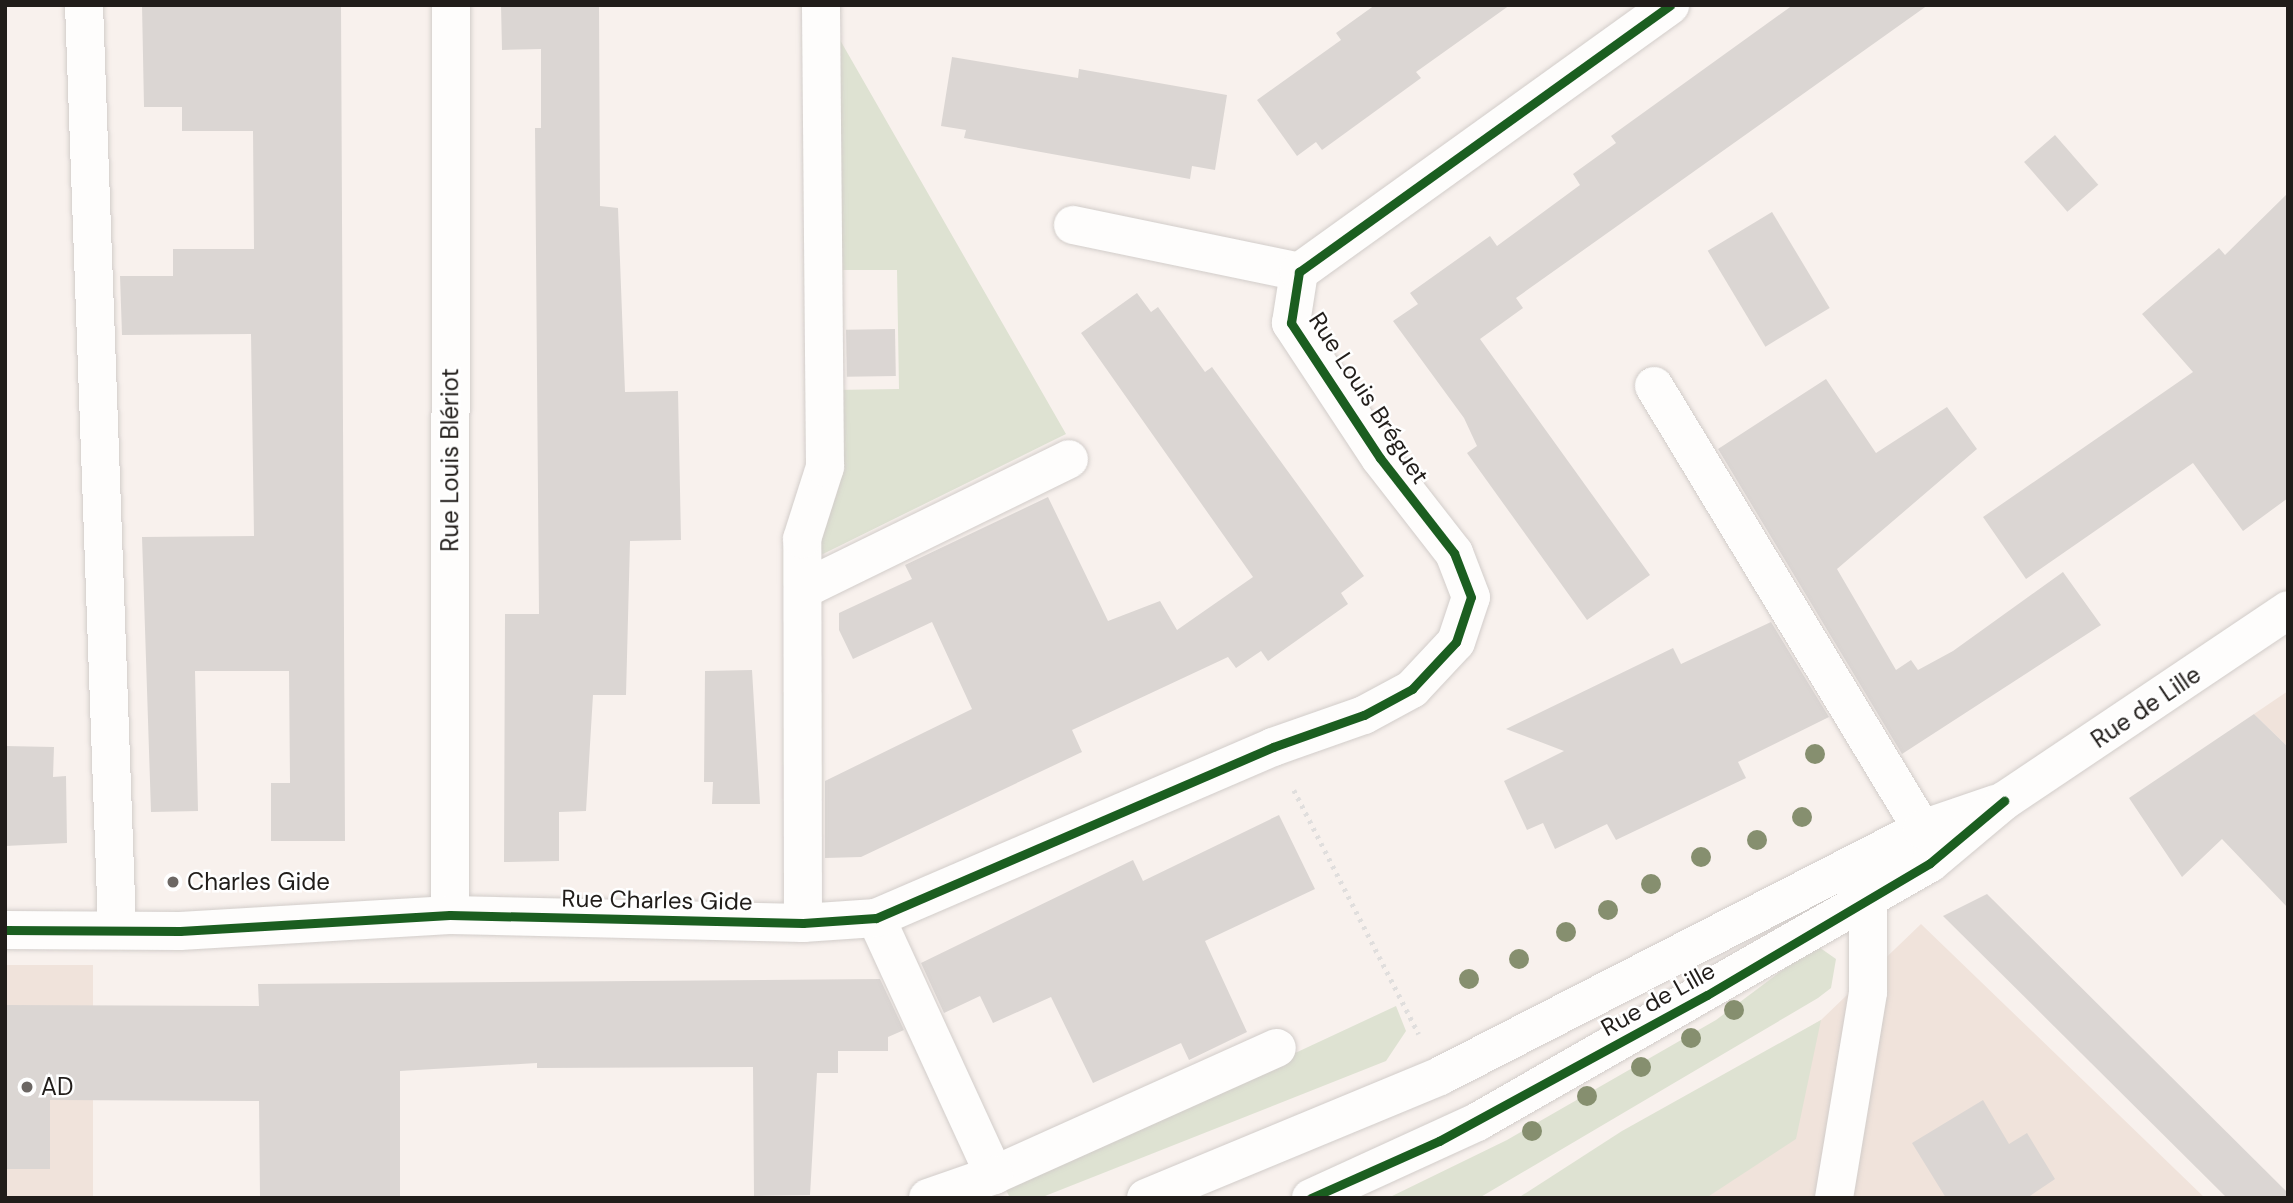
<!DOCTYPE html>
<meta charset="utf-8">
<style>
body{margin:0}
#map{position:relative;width:2293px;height:1203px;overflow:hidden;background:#f8f1ed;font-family:"DM Sans",sans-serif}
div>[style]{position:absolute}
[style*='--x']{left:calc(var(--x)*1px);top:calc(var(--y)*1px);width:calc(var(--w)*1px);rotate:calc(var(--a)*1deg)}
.built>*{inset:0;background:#f0e3db;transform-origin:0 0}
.green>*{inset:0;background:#dee2d2}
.building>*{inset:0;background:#dbd6d3;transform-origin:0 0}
.path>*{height:4.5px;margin-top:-2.25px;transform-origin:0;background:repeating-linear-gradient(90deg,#e0dedd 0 3.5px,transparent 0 8.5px)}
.roads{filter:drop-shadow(0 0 2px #d2cdca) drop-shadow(0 0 2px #d2cdca)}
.minor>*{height:38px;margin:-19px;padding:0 19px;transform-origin:19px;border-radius:19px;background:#fefdfc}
.major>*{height:38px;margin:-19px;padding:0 19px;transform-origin:19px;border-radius:19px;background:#fefdfc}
.cycleway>*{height:9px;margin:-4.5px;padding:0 4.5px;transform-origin:4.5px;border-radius:4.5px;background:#1b5e20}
.trees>*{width:20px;height:20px;margin:-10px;border-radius:50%;background:#868f6f}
.dots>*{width:19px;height:19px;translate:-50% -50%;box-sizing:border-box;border:4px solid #fff;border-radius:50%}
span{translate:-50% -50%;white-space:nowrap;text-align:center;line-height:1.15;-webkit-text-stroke:5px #fff;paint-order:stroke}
.street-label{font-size:24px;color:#211d1a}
.poi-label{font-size:24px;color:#211d1a}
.left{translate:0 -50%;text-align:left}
.frame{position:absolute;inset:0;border:7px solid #211d1a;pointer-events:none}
</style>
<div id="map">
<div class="built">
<div style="clip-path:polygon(2288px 691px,2288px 747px,2254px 714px)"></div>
<div style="clip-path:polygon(1921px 924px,2205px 1198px,1521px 1198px,1821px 1020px)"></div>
<div style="left:5px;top:965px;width:88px;height:233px"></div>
</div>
<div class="green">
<div style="clip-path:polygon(828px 19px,1066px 434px,821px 555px,810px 545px,833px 390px,899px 389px,897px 270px,832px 270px)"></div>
<div style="clip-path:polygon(1816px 945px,1836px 959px,1831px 988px,1818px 998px,1479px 1198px,1388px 1198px,1507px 1140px,1716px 1020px)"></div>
<div style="clip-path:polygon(1396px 1006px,1406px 1031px,1386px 1061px,1040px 1198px,1010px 1198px,1005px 1188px)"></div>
<div style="clip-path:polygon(1821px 1020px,1796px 1139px,1706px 1198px,1518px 1198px,1622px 1131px)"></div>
</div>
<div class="building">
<div style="clip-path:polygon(142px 5px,341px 5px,345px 841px,271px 841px,271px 783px,290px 783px,289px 671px,195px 671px,198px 811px,151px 812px,142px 537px,254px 536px,251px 334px,122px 335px,120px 276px,173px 276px,173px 249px,254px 249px,253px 131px,182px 131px,182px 107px,144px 107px)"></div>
<div style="clip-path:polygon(501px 5px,599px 5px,600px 206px,618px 208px,625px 392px,678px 391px,681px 540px,630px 541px,626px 695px,593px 695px,586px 811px,559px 812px,559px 861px,504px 862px,505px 614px,539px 614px,535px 128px,541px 128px,541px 49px,502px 50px)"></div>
<div style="clip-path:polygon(1375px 5px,1510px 5px,1416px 72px,1421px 78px,1322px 150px,1316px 142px,1297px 156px,1257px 100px,1341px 40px,1336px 33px)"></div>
<div style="clip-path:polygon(1793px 5px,1928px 5px,1516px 298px,1523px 308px,1480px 339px,1650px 575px,1587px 620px,1467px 453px,1477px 446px,1464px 418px,1393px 321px,1418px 304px,1410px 293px,1490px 236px,1497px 246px,1580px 185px,1573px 174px,1616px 143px,1611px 136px)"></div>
<div style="clip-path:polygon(952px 57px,1078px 78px,1079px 69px,1227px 95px,1215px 170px,1192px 166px,1190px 179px,964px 138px,966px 130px,941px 126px)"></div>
<div style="left:2055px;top:135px;width:66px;height:41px;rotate:49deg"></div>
<div style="clip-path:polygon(2288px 193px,2288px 498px,2243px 531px,2193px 463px,2026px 579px,1983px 517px,2193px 372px,2142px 314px,2219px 248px,2225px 255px)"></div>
<div style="left:1772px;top:212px;width:112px;height:75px;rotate:59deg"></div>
<div style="clip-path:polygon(1137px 293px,1151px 312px,1158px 307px,1205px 372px,1212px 367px,1364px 576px,1341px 593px,1348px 604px,1268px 661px,1261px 651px,1236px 668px,1228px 657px,1072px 730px,1082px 752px,861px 857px,825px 858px,825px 781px,972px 709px,932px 622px,853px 659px,839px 630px,839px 613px,912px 579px,905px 565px,1048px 497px,1108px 621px,1160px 601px,1177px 630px,1253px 577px,1081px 333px)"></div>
<div style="left:895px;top:329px;width:47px;height:49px;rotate:89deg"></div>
<div style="clip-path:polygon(1826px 379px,1876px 453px,1947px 407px,1977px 449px,1837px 569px,1896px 670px,1911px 660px,1918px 670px,1953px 651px,2063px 572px,2101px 625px,1902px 754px,1718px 449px)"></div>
<div style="clip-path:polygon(1771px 622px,1829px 717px,1738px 762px,1746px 778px,1616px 840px,1607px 824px,1555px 849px,1543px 823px,1527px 830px,1504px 781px,1564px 751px,1506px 729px,1673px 648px,1681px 664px)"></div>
<div style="clip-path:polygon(752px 670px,760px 804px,712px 804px,713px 782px,704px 782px,705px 671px)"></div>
<div style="clip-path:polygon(2254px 714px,2288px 747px,2288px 908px,2222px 839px,2182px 877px,2129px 798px)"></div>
<div style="clip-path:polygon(5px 746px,54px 747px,53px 777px,66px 776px,67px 843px,5px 846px)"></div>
<div style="clip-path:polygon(1279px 815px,1315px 889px,1205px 941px,1247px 1032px,1189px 1060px,1181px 1043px,1093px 1083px,1051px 997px,993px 1023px,980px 996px,944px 1013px,921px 963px,1133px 860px,1143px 881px)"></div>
<div style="clip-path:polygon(1987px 894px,2288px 1193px,2288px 1198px,2227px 1198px,1943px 916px)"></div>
<div style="clip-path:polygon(880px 979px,904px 1030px,888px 1037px,888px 1051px,838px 1051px,838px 1073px,817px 1073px,810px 1195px,754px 1196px,753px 1067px,537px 1068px,537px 1063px,400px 1071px,400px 1198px,260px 1198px,259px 1101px,50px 1100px,50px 1169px,5px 1169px,5px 1005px,259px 1006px,258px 984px)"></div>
<div style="clip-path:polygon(1983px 1100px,2009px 1144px,2027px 1133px,2055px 1179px,2027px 1198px,1946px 1198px,1912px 1143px)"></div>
</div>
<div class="path">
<div style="--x:1294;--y:790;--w:274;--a:62.9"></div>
</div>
<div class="roads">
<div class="minor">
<div style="--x:84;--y:5;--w:925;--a:87.95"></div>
<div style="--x:1073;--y:225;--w:231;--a:11.7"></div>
<div style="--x:1654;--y:386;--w:518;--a:58.83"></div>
<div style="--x:804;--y:589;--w:295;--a:-26.1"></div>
<div style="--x:450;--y:915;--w:910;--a:-89.94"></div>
<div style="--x:876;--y:918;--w:283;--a:65.3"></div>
<div style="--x:994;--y:1175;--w:310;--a:-24.2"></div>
<div style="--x:803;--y:923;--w:384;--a:-90.1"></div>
<div style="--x:802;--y:539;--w:76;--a:-72.3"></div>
<div style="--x:825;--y:467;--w:462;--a:-90.5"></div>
<div style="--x:5;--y:930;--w:175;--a:0.3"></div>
<div style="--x:180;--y:931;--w:270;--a:-3.4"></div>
<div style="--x:450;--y:915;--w:353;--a:1.3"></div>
<div style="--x:803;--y:923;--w:73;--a:-3.9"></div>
<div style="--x:876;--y:918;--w:432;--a:-23.3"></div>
<div style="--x:1273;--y:747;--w:96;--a:-19.4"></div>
<div style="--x:1364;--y:715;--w:55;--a:-28.4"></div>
<div style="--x:1412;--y:689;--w:64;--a:-46.9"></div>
<div style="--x:1456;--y:642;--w:47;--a:-71.6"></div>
<div style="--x:1471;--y:597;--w:47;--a:-111.1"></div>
<div style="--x:1454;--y:553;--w:120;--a:-127.9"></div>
<div style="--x:1380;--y:458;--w:162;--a:-123.4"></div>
<div style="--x:1291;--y:323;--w:52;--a:-81.1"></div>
<div style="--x:1299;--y:272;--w:457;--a:-35.7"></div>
<div style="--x:928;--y:1198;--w:70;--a:-19.2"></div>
<div style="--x:1834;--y:1198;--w:209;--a:-80.6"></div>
<div style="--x:1868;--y:992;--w:93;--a:-90"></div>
</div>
<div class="major">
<div style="--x:1146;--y:1198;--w:318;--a:-22.5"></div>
<div style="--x:1440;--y:1076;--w:542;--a:-27.13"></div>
<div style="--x:1922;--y:829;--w:77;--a:-18.9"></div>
<div style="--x:1311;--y:1198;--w:183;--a:-24.6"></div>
<div style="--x:1477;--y:1122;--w:522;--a:-29.76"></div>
<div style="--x:1930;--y:863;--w:97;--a:-40"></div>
<div style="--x:2004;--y:801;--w:342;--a:-33.9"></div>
</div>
</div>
<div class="cycleway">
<div style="--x:5;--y:930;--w:175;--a:0.3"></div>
<div style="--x:180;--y:931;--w:270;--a:-3.4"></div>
<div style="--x:450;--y:915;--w:353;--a:1.3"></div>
<div style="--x:803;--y:923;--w:73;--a:-3.9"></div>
<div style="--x:876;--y:918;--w:432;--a:-23.3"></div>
<div style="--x:1273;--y:747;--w:96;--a:-19.4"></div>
<div style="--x:1364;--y:715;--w:55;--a:-28.4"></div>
<div style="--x:1412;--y:689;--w:64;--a:-46.9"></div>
<div style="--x:1456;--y:642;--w:47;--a:-71.6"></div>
<div style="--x:1471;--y:597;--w:47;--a:-111.1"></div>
<div style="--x:1454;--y:553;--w:120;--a:-127.9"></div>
<div style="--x:1380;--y:458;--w:162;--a:-123.4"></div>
<div style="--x:1291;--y:323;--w:52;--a:-81.1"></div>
<div style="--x:1299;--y:272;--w:457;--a:-35.7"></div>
<div style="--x:1311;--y:1198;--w:140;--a:-24"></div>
<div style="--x:1439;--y:1141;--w:305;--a:-28.6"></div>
<div style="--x:1707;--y:995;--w:259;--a:-30.6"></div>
<div style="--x:1930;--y:863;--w:97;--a:-40"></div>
</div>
<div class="trees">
<div style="left:1815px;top:754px"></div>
<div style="left:1802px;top:817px"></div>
<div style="left:1757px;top:840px"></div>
<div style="left:1701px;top:857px"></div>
<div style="left:1651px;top:884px"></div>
<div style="left:1608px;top:910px"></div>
<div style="left:1566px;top:932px"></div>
<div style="left:1519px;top:959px"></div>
<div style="left:1469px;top:979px"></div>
<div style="left:1734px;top:1010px"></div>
<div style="left:1691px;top:1038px"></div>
<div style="left:1641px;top:1067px"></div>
<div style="left:1587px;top:1096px"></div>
<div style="left:1532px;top:1131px"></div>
</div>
<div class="dots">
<div style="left:173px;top:882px;background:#6c6764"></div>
<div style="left:27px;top:1087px;background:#6c6764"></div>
</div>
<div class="street-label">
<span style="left:1369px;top:398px;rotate:57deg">Rue Louis Bréguet</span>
<span style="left:450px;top:460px;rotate:-90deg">Rue Louis Blériot</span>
<span style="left:2146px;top:707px;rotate:-34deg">Rue de Lille</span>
<span style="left:657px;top:900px;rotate:1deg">Rue Charles Gide</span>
<span style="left:1658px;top:999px;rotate:-29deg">Rue de Lille</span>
</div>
<div class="poi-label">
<span class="left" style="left:187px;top:882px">Charles Gide</span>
<span class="left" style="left:41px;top:1087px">AD</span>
</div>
<div class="frame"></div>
</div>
